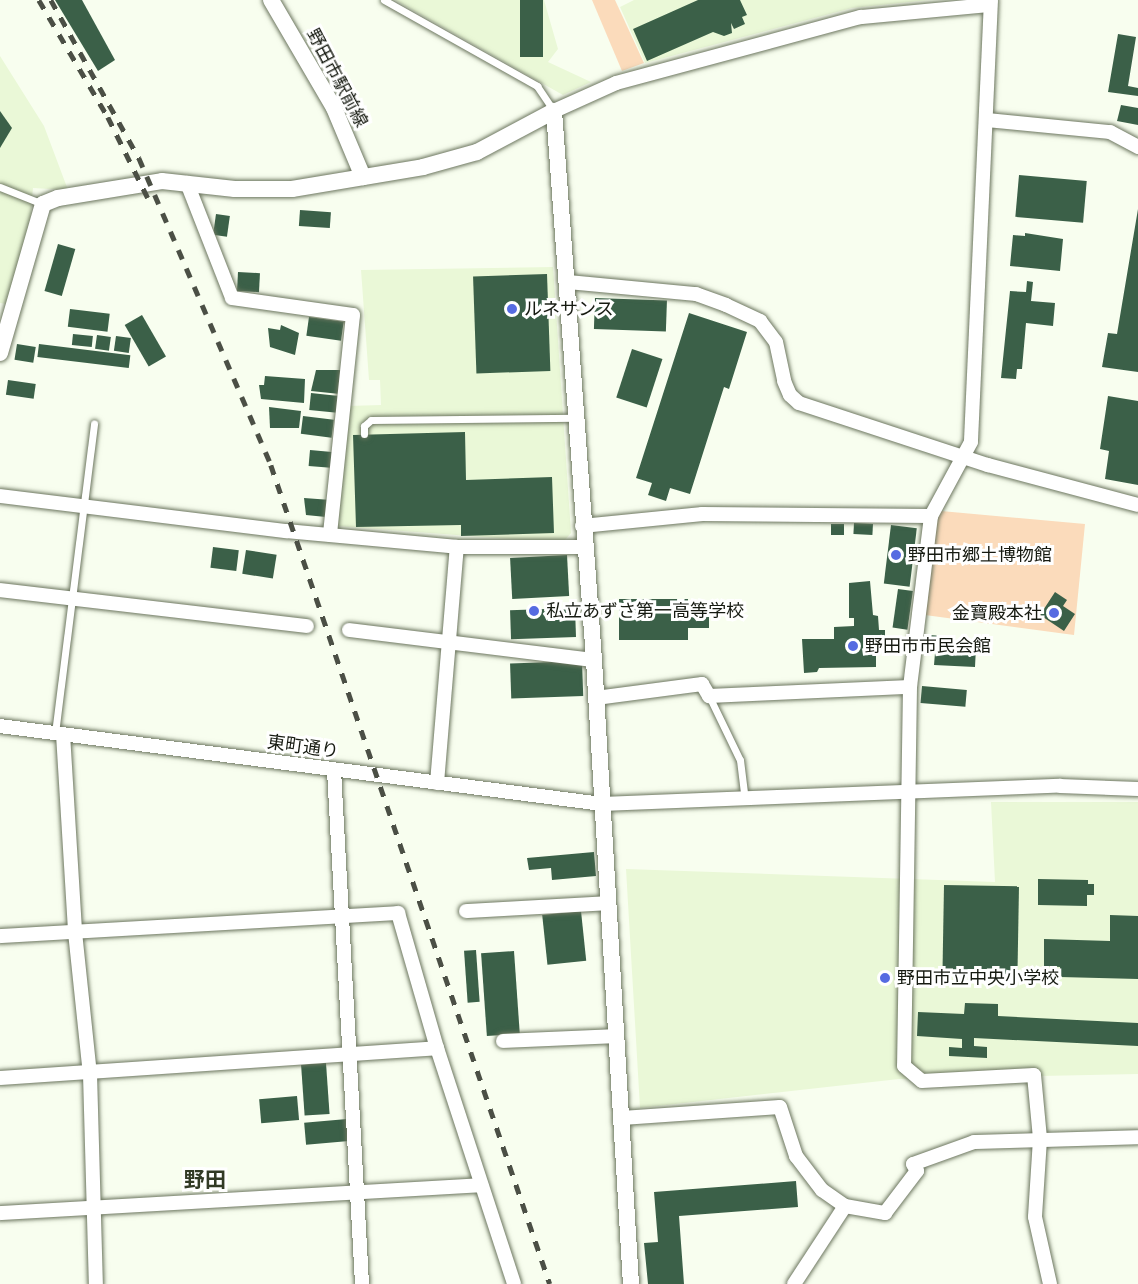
<!DOCTYPE html>
<meta charset="utf-8">
<style>
body{margin:0}
#map{position:relative;width:1138px;height:1284px;overflow:hidden;background:#f8feef;font-family:Helvetica,"Noto Sans JP",sans-serif}
div>[style]{position:absolute}
[style*='--x']{left:calc(var(--x)*1px);top:calc(var(--y)*1px);width:calc(var(--w)*1px);rotate:calc(var(--a)*1deg)}
.built>*{inset:0;background:#eaf8d7}
.green>*{inset:0;background:#fbdbbb}
.building>*{inset:0;background:#3b6048;transform-origin:0 0}
.roads{filter:drop-shadow(0 0 2px #6c765f) drop-shadow(0 0 2px #6c765f)}
.service>*{height:7px;margin:-3.5px;padding:0 3.5px;transform-origin:3.5px;border-radius:3.5px;background:#fff}
.minor>*{height:14px;margin:-7px;padding:0 7px;transform-origin:7px;border-radius:7px;background:#fff}
.tertiary>*{height:16px;margin:-8px;padding:0 8px;transform-origin:8px;border-radius:8px;background:#fff}
.rail>*{height:4.5px;margin-top:-2.25px;transform-origin:0;background:repeating-linear-gradient(90deg,#4b4f45 0 10px,transparent 0 20px)}
.dots>*{width:16px;height:16px;translate:-50% -50%;box-sizing:border-box;border:3px solid #fff;border-radius:50%}
span{translate:-50% -50%;white-space:nowrap;text-align:center;line-height:1.15;-webkit-text-stroke:6px #fff;paint-order:stroke}
.street-label{font-size:18px;color:#161a11}
.poi-label{font-size:18px;color:#161a11}
.left{translate:0 -50%;text-align:left}
.right{translate:-100% -50%;text-align:right}
.quarter-label{font-size:21px;color:#323a25;font-weight:700}
</style>
<div id="map">
<div class="built">
<div style="clip-path:polygon(395px 0,544px 0,558px 49px,548px 62px,591px 82px,563px 95px)"></div>
<div style="clip-path:polygon(634px 0,929px 0,852px 8px,645px 63px,620px 7px)"></div>
<div style="clip-path:polygon(0 56px,44px 126px,68px 190px,33px 188px,30px 220px,7px 304px,0 303px)"></div>
<div style="clip-path:polygon(553px 267px,571px 533px,564px 541px,525px 540px,337px 526px,348px 406px,381px 405px,380px 380px,369px 380px,361px 270px)"></div>
<div style="clip-path:polygon(991px 802px,1138px 802px,1138px 1074px,899px 1079px,640px 1108px,626px 869px,995px 882px)"></div>
</div>
<div class="green">
<div style="clip-path:polygon(592px 0,615px 0,644px 63px,622px 71px)"></div>
<div style="clip-path:polygon(941px 511px,1085px 524px,1074px 635px,925px 615px,937px 520px)"></div>
</div>
<div class="building">
<div style="clip-path:polygon(55px 0,82px 0,115px 60px,98px 71px)"></div>
<div style="left:520px;top:0;width:23px;height:57px"></div>
<div style="clip-path:polygon(698px 0,740px 0,747px 15px,742px 17px,745px 24px,734px 29px,731px 23px,732px 33px,724px 36px,713px 32px,647px 61px,633px 29px)"></div>
<div style="clip-path:polygon(1118px 34px,1136px 37px,1128px 86px,1138px 88px,1138px 96px,1108px 92px)"></div>
<div style="clip-path:polygon(1121px 105px,1138px 108px,1138px 125px,1117px 121px)"></div>
<div style="clip-path:polygon(0 111px,12px 128px,0 148px)"></div>
<div style="left:1019px;top:175px;width:68px;height:42px;rotate:5deg"></div>
<div style="clip-path:polygon(1138px 209px,1138px 372px,1102px 367px,1108px 333px,1117px 334px)"></div>
<div style="left:300px;top:210px;width:31px;height:16px;rotate:4deg"></div>
<div style="left:216px;top:214px;width:14px;height:21px;rotate:8deg"></div>
<div style="clip-path:polygon(1025px 233px,1063px 239px,1060px 271px,1010px 266px,1013px 235px,1025px 236px)"></div>
<div style="left:58px;top:244px;width:18px;height:49px;rotate:16deg"></div>
<div style="left:238px;top:272px;width:22px;height:19px;rotate:3deg"></div>
<div style="left:547px;top:274px;width:97px;height:74px;rotate:88deg"></div>
<div style="clip-path:polygon(1027px 281px,1033px 282px,1031px 301px,1055px 303px,1053px 326px,1026px 323px,1022px 369px,1017px 369px,1016px 379px,1001px 378px,1010px 291px,1026px 292px)"></div>
<div style="left:595px;top:298px;width:72px;height:31px;rotate:2deg"></div>
<div style="left:70px;top:309px;width:40px;height:18px;rotate:7deg"></div>
<div style="clip-path:polygon(689px 313px,747px 332px,729px 389px,724px 387px,690px 494px,670px 488px,666px 501px,648px 495px,652px 483px,636px 478px)"></div>
<div style="left:142px;top:315px;width:48px;height:20px;rotate:60deg"></div>
<div style="left:309px;top:317px;width:35px;height:19px;rotate:8deg"></div>
<div style="clip-path:polygon(281px 325px,299px 333px,295px 355px,270px 347px,268px 328px,280px 330px)"></div>
<div style="left:73px;top:334px;width:20px;height:11px;rotate:6deg"></div>
<div style="left:97px;top:335px;width:14px;height:14px;rotate:8deg"></div>
<div style="left:116px;top:336px;width:15px;height:15px;rotate:8deg"></div>
<div style="left:17px;top:344px;width:19px;height:16px;rotate:9deg"></div>
<div style="left:39px;top:344px;width:92px;height:13px;rotate:7deg"></div>
<div style="left:632px;top:349px;width:32px;height:51px;rotate:18deg"></div>
<div style="clip-path:polygon(316px 370px,342px 370px,340px 394px,311px 391px)"></div>
<div style="clip-path:polygon(265px 376px,305px 379px,304px 403px,261px 399px,259px 385px,264px 385px)"></div>
<div style="left:8px;top:380px;width:28px;height:15px;rotate:8deg"></div>
<div style="left:311px;top:393px;width:28px;height:17px;rotate:6deg"></div>
<div style="clip-path:polygon(1108px 396px,1138px 401px,1138px 485px,1105px 479px,1109px 451px,1100px 449px)"></div>
<div style="clip-path:polygon(269px 407px,301px 411px,299px 428px,270px 428px)"></div>
<div style="left:303px;top:416px;width:31px;height:18px;rotate:7deg"></div>
<div style="clip-path:polygon(465px 432px,466px 480px,552px 477px,554px 533px,461px 536px,461px 525px,356px 527px,353px 435px)"></div>
<div style="left:310px;top:450px;width:22px;height:16px;rotate:5deg"></div>
<div style="clip-path:polygon(304px 498px,331px 500px,326px 517px,306px 515px)"></div>
<div style="left:854px;top:523px;width:19px;height:11px;rotate:3deg"></div>
<div style="left:831px;top:524px;width:13px;height:11px"></div>
<div style="left:891px;top:525px;width:26px;height:59px;rotate:7deg"></div>
<div style="left:213px;top:547px;width:26px;height:21px;rotate:7deg"></div>
<div style="left:246px;top:550px;width:31px;height:24px;rotate:9deg"></div>
<div style="left:567px;top:555px;width:41px;height:57px;rotate:87deg"></div>
<div style="clip-path:polygon(870px 581px,873px 615px,878px 616px,879px 630px,885px 630px,885px 643px,876px 649px,876px 667px,819px 668px,817px 672px,804px 673px,802px 639px,834px 639px,834px 627px,854px 626px,854px 618px,849px 618px,849px 583px)"></div>
<div style="left:898px;top:589px;width:15px;height:39px;rotate:8deg"></div>
<div style="clip-path:polygon(1055px 592px,1067px 600px,1063px 606px,1075px 614px,1064px 631px,1040px 615px)"></div>
<div style="clip-path:polygon(619px 599px,688px 599px,688px 611px,709px 611px,709px 628px,688px 628px,688px 640px,619px 640px)"></div>
<div style="left:575px;top:608px;width:29px;height:65px;rotate:88deg"></div>
<div style="left:929px;top:635px;width:14px;height:7px;rotate:4deg"></div>
<div style="clip-path:polygon(950px 646px,976px 647px,975px 667px,934px 665px,935px 653px,950px 653px)"></div>
<div style="left:582px;top:661px;width:35px;height:72px;rotate:88deg"></div>
<div style="left:922px;top:686px;width:45px;height:17px;rotate:5deg"></div>
<div style="clip-path:polygon(594px 852px,596px 876px,552px 880px,551px 868px,529px 870px,527px 858px)"></div>
<div style="clip-path:polygon(1038px 879px,1088px 880px,1088px 884px,1094px 884px,1094px 895px,1087px 895px,1087px 906px,1038px 905px)"></div>
<div style="left:944px;top:885px;width:75px;height:90px;rotate:1deg"></div>
<div style="left:581px;top:911px;width:50px;height:39px;rotate:84deg"></div>
<div style="clip-path:polygon(1110px 915px,1138px 916px,1138px 979px,1060px 977px,1060px 967px,1044px 966px,1044px 939px,1110px 941px)"></div>
<div style="left:476px;top:950px;width:52px;height:12px;rotate:86deg"></div>
<div style="left:514px;top:951px;width:83px;height:33px;rotate:86deg"></div>
<div style="clip-path:polygon(965px 1003px,998px 1004px,998px 1016px,1138px 1023px,1138px 1046px,974px 1038px,974px 1046px,987px 1047px,987px 1058px,949px 1056px,949px 1047px,962px 1048px,962px 1039px,917px 1036px,918px 1012px,964px 1014px)"></div>
<div style="left:326px;top:1063px;width:51px;height:25px;rotate:86deg"></div>
<div style="left:297px;top:1096px;width:24px;height:38px;rotate:85deg"></div>
<div style="left:347px;top:1119px;width:22px;height:43px;rotate:85deg"></div>
<div style="clip-path:polygon(796px 1181px,798px 1207px,679px 1216px,684px 1284px,648px 1284px,644px 1243px,658px 1242px,654px 1192px)"></div>
</div>
<div class="roads">
<div class="service">
<div style="--x:384;--y:0;--w:176;--a:29.3"></div>
<div style="--x:537;--y:86;--w:30;--a:56"></div>
<div style="--x:0;--y:187;--w:46;--a:21.6"></div>
<div style="--x:364;--y:434;--w:8;--a:-90"></div>
<div style="--x:364;--y:426;--w:9;--a:-41"></div>
<div style="--x:371;--y:420;--w:205;--a:-0.6"></div>
<div style="--x:709;--y:696;--w:71;--a:64.2"></div>
<div style="--x:740;--y:760;--w:38;--a:83"></div>
<div style="--x:55;--y:733;--w:312;--a:-82.8"></div>
</div>
<div class="minor">
<div style="--x:991;--y:0;--w:442;--a:92.6"></div>
<div style="--x:971;--y:442;--w:84;--a:118.4"></div>
<div style="--x:931;--y:516;--w:172;--a:97"></div>
<div style="--x:910;--y:687;--w:379;--a:90.9"></div>
<div style="--x:904;--y:1066;--w:23;--a:40"></div>
<div style="--x:922;--y:1081;--w:112;--a:-3.1"></div>
<div style="--x:1034;--y:1075;--w:64;--a:84.6"></div>
<div style="--x:1040;--y:1139;--w:78;--a:93.7"></div>
<div style="--x:1035;--y:1217;--w:69;--a:77.4"></div>
<div style="--x:554;--y:111;--w:68;--a:-24.3"></div>
<div style="--x:616;--y:83;--w:254;--a:-15.1"></div>
<div style="--x:861;--y:17;--w:129;--a:-5.4"></div>
<div style="--x:987;--y:120;--w:124;--a:5.6"></div>
<div style="--x:1110;--y:132;--w:32;--a:28"></div>
<div style="--x:187;--y:183;--w:123;--a:68.6"></div>
<div style="--x:232;--y:298;--w:122;--a:8"></div>
<div style="--x:353;--y:315;--w:221;--a:96"></div>
<div style="--x:568;--y:282;--w:129;--a:5.4"></div>
<div style="--x:696;--y:294;--w:32;--a:20"></div>
<div style="--x:726;--y:305;--w:38;--a:25"></div>
<div style="--x:760;--y:321;--w:26;--a:53"></div>
<div style="--x:776;--y:342;--w:40;--a:78"></div>
<div style="--x:784;--y:381;--w:15;--a:67"></div>
<div style="--x:790;--y:395;--w:12;--a:42"></div>
<div style="--x:799;--y:403;--w:199;--a:18.2"></div>
<div style="--x:988;--y:465;--w:155;--a:14.9"></div>
<div style="--x:0;--y:496;--w:288;--a:7"></div>
<div style="--x:286;--y:531;--w:172;--a:5.3"></div>
<div style="--x:457;--y:547;--w:127;--a:0"></div>
<div style="--x:582;--y:526;--w:121;--a:-5.7"></div>
<div style="--x:702;--y:514;--w:229;--a:0.5"></div>
<div style="--x:0;--y:590;--w:309;--a:6.7"></div>
<div style="--x:349;--y:630;--w:247;--a:7"></div>
<div style="--x:596;--y:698;--w:107;--a:-7.5"></div>
<div style="--x:702;--y:684;--w:14;--a:60"></div>
<div style="--x:709;--y:696;--w:201;--a:-2.6"></div>
<div style="--x:0;--y:726;--w:607;--a:7.38"></div>
<div style="--x:602;--y:804;--w:458;--a:-2.3"></div>
<div style="--x:1060;--y:786;--w:78;--a:2.2"></div>
<div style="--x:63;--y:734;--w:198;--a:86.5"></div>
<div style="--x:75;--y:932;--w:143;--a:84"></div>
<div style="--x:90;--y:1074;--w:210;--a:88.4"></div>
<div style="--x:334;--y:770;--w:515;--a:86.88"></div>
<div style="--x:437;--y:783;--w:237;--a:-85.2"></div>
<div style="--x:466;--y:911;--w:142;--a:-3.2"></div>
<div style="--x:0;--y:936;--w:399;--a:-3.3"></div>
<div style="--x:398;--y:913;--w:141;--a:73.9"></div>
<div style="--x:437;--y:1048;--w:248;--a:71.9"></div>
<div style="--x:503;--y:1041;--w:114;--a:-2.5"></div>
<div style="--x:0;--y:1078;--w:438;--a:-3.9"></div>
<div style="--x:622;--y:1118;--w:158;--a:-4"></div>
<div style="--x:780;--y:1107;--w:52;--a:71.9"></div>
<div style="--x:796;--y:1156;--w:43;--a:52.6"></div>
<div style="--x:822;--y:1190;--w:28;--a:35"></div>
<div style="--x:845;--y:1206;--w:41;--a:9.9"></div>
<div style="--x:885;--y:1213;--w:53;--a:-52.7"></div>
<div style="--x:917;--y:1171;--w:8;--a:-120"></div>
<div style="--x:913;--y:1164;--w:65;--a:-19.8"></div>
<div style="--x:974;--y:1142;--w:164;--a:-1.7"></div>
<div style="--x:0;--y:1213;--w:482;--a:-3.3"></div>
<div style="--x:794;--y:1284;--w:93;--a:-56.8"></div>
</div>
<div class="tertiary">
<div style="--x:271;--y:0;--w:125;--a:59.7"></div>
<div style="--x:334;--y:108;--w:75;--a:67.2"></div>
<div style="--x:0;--y:353;--w:155;--a:-73.9"></div>
<div style="--x:43;--y:204;--w:16;--a:-22"></div>
<div style="--x:58;--y:198;--w:105;--a:-9.3"></div>
<div style="--x:162;--y:181;--w:73;--a:6.3"></div>
<div style="--x:235;--y:189;--w:57;--a:0"></div>
<div style="--x:292;--y:189;--w:133;--a:-9.5"></div>
<div style="--x:423;--y:167;--w:56;--a:-15.5"></div>
<div style="--x:477;--y:152;--w:87;--a:-28"></div>
<div style="--x:554;--y:111;--w:550;--a:85.83"></div>
<div style="--x:594;--y:660;--w:625;--a:86.61"></div>
</div>
</div>
<div class="rail">
<div style="--x:39;--y:0;--w:136;--a:59.5"></div>
<div style="--x:108;--y:117;--w:90;--a:63.7"></div>
<div style="--x:51;--y:0;--w:181;--a:60.9"></div>
<div style="--x:139;--y:158;--w:334;--a:66.7"></div>
<div style="--x:271;--y:465;--w:865;--a:71.19"></div>
</div>
<div class="dots">
<div style="left:512px;top:309px;background:#566be1"></div>
<div style="left:896px;top:555px;background:#566be1"></div>
<div style="left:534px;top:611px;background:#566be1"></div>
<div style="left:1054px;top:613px;background:#566be1"></div>
<div style="left:853px;top:646px;background:#566be1"></div>
<div style="left:885px;top:978px;background:#566be1"></div>
</div>
<div class="street-label">
<span style="left:337px;top:78px;rotate:62deg">野田市駅前線</span>
<span style="left:303px;top:747px;rotate:8deg">東町通り</span>
</div>
<div class="poi-label">
<span class="left" style="left:524px;top:309px">ルネサンス</span>
<span class="left" style="left:908px;top:555px">野田市郷土博物館</span>
<span class="left" style="left:546px;top:611px">私立あずさ第一高等学校</span>
<span class="right" style="left:1042px;top:613px">金寶殿本社</span>
<span class="left" style="left:865px;top:646px">野田市市民会館</span>
<span class="left" style="left:897px;top:978px">野田市立中央小学校</span>
</div>
<div class="quarter-label">
<span style="left:205px;top:1180px">野田</span>
</div>
</div>
